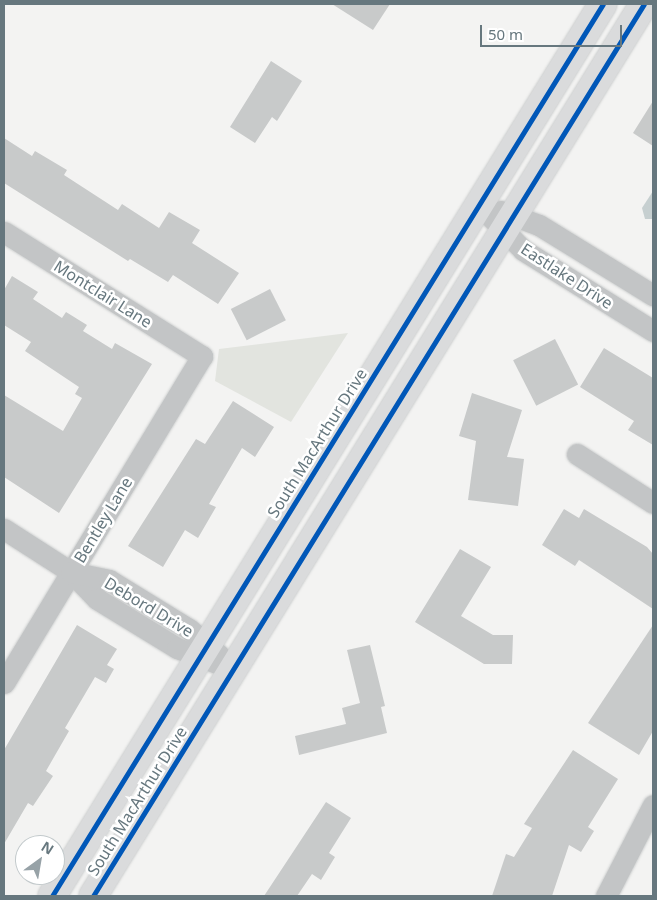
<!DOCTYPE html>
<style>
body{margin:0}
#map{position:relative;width:657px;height:900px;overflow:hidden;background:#f3f3f2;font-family:"Noto Sans",sans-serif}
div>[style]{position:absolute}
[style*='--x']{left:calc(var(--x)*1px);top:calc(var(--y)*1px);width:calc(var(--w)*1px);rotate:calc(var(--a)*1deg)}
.green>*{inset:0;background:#e2e4df}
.water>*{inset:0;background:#c6cfd0}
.building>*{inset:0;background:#c8caca;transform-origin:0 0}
.roads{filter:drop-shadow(0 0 1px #cdcfcf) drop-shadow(0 0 1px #cdcfcf)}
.minor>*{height:21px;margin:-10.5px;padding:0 10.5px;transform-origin:10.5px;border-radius:10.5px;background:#c3c5c6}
.secondary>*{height:28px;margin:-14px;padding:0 14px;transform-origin:14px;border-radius:14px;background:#dadbdc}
.cycleway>*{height:5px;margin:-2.5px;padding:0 2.5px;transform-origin:2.5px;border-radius:2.5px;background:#0057b8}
span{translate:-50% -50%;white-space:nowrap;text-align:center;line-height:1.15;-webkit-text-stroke:5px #fff;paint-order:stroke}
.street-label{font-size:16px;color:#66777e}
.frame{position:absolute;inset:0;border:5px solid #66777e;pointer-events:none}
.north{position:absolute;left:15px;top:835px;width:50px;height:50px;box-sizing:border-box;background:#fff;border:1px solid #c2c9cb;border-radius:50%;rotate:32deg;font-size:14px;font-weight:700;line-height:20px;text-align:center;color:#66777e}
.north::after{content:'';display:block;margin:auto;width:18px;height:22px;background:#97a2a7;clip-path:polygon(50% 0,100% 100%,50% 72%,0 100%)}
.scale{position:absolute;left:480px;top:25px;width:142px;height:22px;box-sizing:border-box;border:2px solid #66777e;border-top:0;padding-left:6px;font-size:15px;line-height:18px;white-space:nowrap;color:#66777e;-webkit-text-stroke:4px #fff;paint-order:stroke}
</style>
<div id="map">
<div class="green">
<div style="clip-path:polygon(348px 333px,291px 422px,215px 381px,219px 349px)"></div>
</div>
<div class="water">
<div style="clip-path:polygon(653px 191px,653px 219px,645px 219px,642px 208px)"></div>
</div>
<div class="building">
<div style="clip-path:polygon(332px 4px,390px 4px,373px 30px)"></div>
<div style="clip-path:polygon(271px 61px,302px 81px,277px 121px,272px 117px,255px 143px,230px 127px)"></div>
<div style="clip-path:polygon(653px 101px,653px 146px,633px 133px)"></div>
<div style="clip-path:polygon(4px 138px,32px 156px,35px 151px,67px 170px,64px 175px,118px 210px,122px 204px,159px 228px,169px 212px,200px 230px,192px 243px,239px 273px,218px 304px,173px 275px,168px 282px,130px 259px,128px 261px,4px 183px)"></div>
<div style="clip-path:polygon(12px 276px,38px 292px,33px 299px,62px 318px,66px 312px,87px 325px,83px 331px,112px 349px,115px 343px,152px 364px,59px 513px,4px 477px,4px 395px,63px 431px,82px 398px,75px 394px,79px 387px,25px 351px,31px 342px,4px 325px,4px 290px)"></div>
<div style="left:270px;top:289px;width:35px;height:44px;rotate:63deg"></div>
<div style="left:555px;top:339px;width:51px;height:47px;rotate:63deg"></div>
<div style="clip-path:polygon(604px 348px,653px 378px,653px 445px,628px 430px,634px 421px,580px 387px)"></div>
<div style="clip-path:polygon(472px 393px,522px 410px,507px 457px,524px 459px,518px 506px,468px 500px,476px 441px,459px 436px)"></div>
<div style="clip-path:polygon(233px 401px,274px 427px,255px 457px,242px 448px,209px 504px,216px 507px,198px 538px,185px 530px,163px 567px,128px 546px,196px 439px,205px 444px)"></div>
<div style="clip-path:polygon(564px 509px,579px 518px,584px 509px,647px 547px,653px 554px,653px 609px,579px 560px,575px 566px,542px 545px)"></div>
<div style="clip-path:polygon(460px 549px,491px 567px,461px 616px,493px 635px,513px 635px,512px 664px,484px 664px,415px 622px)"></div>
<div style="clip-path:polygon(77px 625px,117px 649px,107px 665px,114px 669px,106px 683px,95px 677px,65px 728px,69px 731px,46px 771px,53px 776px,33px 806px,28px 803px,4px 844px,4px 750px)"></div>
<div style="clip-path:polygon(653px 625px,653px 731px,639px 755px,588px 723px)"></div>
<div style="clip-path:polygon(370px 645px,385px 706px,381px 707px,387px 733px,299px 755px,295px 736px,346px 724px,342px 708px,360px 703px,347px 650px)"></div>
<div style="clip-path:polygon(573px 750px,618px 779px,588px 827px,594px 831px,581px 852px,569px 845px,552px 896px,492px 896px,506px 854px,514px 857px,532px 828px,524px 824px)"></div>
<div style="clip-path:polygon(326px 802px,351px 818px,329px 853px,335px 857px,321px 880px,312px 874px,297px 896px,264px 896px)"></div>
</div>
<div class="roads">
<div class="minor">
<div style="--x:479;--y:205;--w:63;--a:45.6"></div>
<div style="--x:523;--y:250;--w:153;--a:31.9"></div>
<div style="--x:501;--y:211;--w:40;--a:20.2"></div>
<div style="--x:539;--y:225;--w:134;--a:31.6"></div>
<div style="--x:4;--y:232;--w:234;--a:32.1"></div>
<div style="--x:202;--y:356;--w:382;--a:121.2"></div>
<div style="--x:577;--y:454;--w:90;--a:32.8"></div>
<div style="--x:4;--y:529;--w:80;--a:32.7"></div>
<div style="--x:71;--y:572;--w:37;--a:46"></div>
<div style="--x:97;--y:599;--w:94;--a:31.5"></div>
<div style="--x:177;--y:648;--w:60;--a:20.6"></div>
<div style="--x:71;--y:572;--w:39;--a:12"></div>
<div style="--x:109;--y:580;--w:94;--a:31.5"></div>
<div style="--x:189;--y:629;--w:40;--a:41"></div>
<div style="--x:606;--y:896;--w:102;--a:-62.7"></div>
</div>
<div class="secondary">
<div style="--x:52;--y:896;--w:1048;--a:-58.3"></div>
<div style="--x:93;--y:896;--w:1048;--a:-58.3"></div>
</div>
</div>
<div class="cycleway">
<div style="--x:52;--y:896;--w:1048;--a:-58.3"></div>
<div style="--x:93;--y:896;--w:1048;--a:-58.3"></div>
</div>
<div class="street-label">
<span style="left:567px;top:276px;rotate:33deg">Eastlake Drive</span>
<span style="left:103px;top:294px;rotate:32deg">Montclair Lane</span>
<span style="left:317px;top:443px;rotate:-58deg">South MacArthur Drive</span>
<span style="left:103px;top:520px;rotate:-59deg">Bentley Lane</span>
<span style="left:149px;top:607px;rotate:31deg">Debord Drive</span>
<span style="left:137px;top:801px;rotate:-58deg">South MacArthur Drive</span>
</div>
<div class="frame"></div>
<div class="north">N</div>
<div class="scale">50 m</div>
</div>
